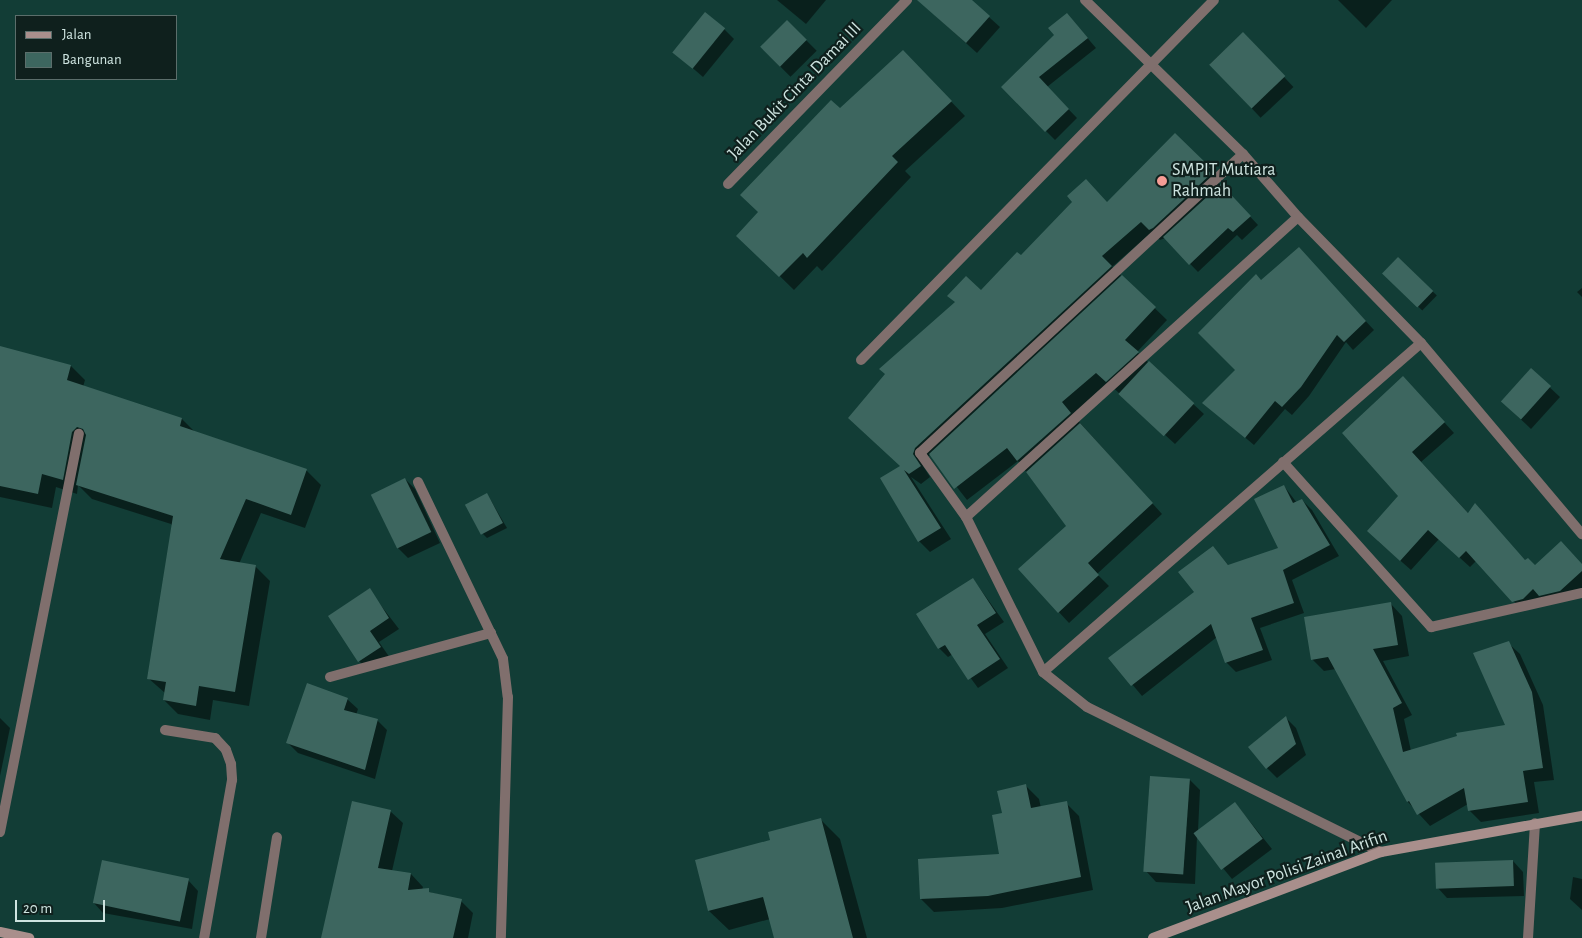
<!DOCTYPE html>
<style>
body{margin:0}
#map{position:relative;width:1582px;height:938px;overflow:hidden;background:#123d36;font-family:"Alegreya Sans",sans-serif}
div>[style]{position:absolute}
[style*='--x']{left:calc(var(--x)*1px);top:calc(var(--y)*1px);width:calc(var(--w)*1px);rotate:calc(var(--a)*1deg)}
.shadow>*{inset:0;background:#0007;transform-origin:0 0}
.building>*{inset:0;background:#3d665f;transform-origin:0 0}
.minor>*{height:10px;margin:-5px;padding:0 5px;transform-origin:5px;border-radius:5px;background:#806f6d}
.secondary>*{height:10px;margin:-5px;padding:0 5px;transform-origin:5px;border-radius:5px;background:#a98f8c}
.dots>*{width:14px;height:14px;translate:-50% -50%;box-sizing:border-box;border:2px solid #0f201d;border-radius:50%}
span{translate:-50% -50%;white-space:nowrap;text-align:center;line-height:1.15;-webkit-text-stroke:4.5px #0f201d;paint-order:stroke}
.street-label{font-size:18px;color:#cee4e0}
.poi-label{font-size:18px;color:#cee4e0}
.left{translate:0 -50%;text-align:left}
.legend{position:absolute;left:15px;top:15px;width:162px;height:65px;box-sizing:border-box;background:#0f201d;border:1px solid #5b6e6b;margin:0;padding:6px 9px;list-style:none;font-size:15px;color:#cee4e0}
.legend li{display:flex;align-items:center;gap:10px;height:25px}
.legend b{width:25px;border:1px solid #5b6e6b}
.scale{position:absolute;left:15px;top:900px;width:90px;height:22px;box-sizing:border-box;border:2px solid #cee4e0;border-top:0;padding-left:6px;font-size:15px;line-height:18px;white-space:nowrap;color:#cee4e0;-webkit-text-stroke:4px #0f201d;paint-order:stroke}
</style>
<div id="map">
<div class="shadow">
<div style="clip-path:polygon(777px 0,826px 0,806px 24px)"></div>
<div style="clip-path:polygon(936px 0,970px 0,1000px 27px,977px 53px,938px 18px)"></div>
<div style="clip-path:polygon(1338px 0,1392px 0,1366px 28px)"></div>
<div style="clip-path:polygon(1067px 14px,1096px 48px,1047px 87px,1077px 118px,1055px 140px,1002px 87px,1056px 35px)"></div>
<div style="left:787px;top:21px;width:42px;height:37px;rotate:45deg"></div>
<div style="clip-path:polygon(724px 29px,734px 39px,703px 77px,674px 52px)"></div>
<div style="left:1243px;top:33px;width:74px;height:45px;rotate:47deg"></div>
<div style="clip-path:polygon(916px 65px,965px 116px,905px 171px,911px 177px,822px 271px,817px 266px,794px 290px,752px 249px,760px 212px,840px 110px)"></div>
<div style="clip-path:polygon(1175px 135px,1220px 178px,1217px 181px,1258px 225px,1242px 240px,1237px 235px,1198px 272px,1165px 238px,1160px 240px,1152px 232px,1112px 267px,1167px 320px,1137px 352px,1204px 414px,1175px 444px,1109px 384px,1073px 415px,1162px 514px,1097px 574px,1109px 586px,1069px 623px,1019px 569px,1067px 526px,1018px 461px,967px 500px,931px 454px,925px 459px,923px 466px,930px 477px,921px 484px,911px 477px,951px 539px,930px 552px,919px 541px,902px 467px,981px 292px,1021px 257px,1108px 204px)"></div>
<div style="clip-path:polygon(1307px 258px,1374px 330px,1353px 350px,1346px 342px,1309px 396px,1292px 415px,1285px 409px,1254px 445px,1204px 403px,1237px 370px,1262px 282px)"></div>
<div style="left:1398px;top:258px;width:54px;height:21px;rotate:44deg"></div>
<div style="clip-path:polygon(1582px 288px,1582px 297px,1577px 292px)"></div>
<div style="clip-path:polygon(0 348px,71px 366px,85px 380px,83px 387px,182px 419px,196px 433px,307px 471px,321px 485px,305px 528px,261px 513px,239px 564px,255px 566px,270px 581px,249px 706px,213px 700px,210px 720px,178px 714px,164px 700px,165px 693px,148px 678px,174px 528px,171px 524px,92px 499px,78px 485px,77px 494px,56px 487px,52px 508px,0 497px)"></div>
<div style="clip-path:polygon(1531px 370px,1560px 397px,1531px 429px,1512px 411px)"></div>
<div style="clip-path:polygon(1413px 388px,1454px 433px,1421px 462px,1469px 514px,1526px 561px,1535px 567px,1582px 565px,1582px 590px,1523px 611px,1476px 561px,1470px 567px,1439px 539px,1411px 570px,1378px 541px,1400px 496px)"></div>
<div style="clip-path:polygon(405px 479px,415px 489px,440px 543px,408px 558px,398px 548px)"></div>
<div style="clip-path:polygon(1284px 486px,1297px 503px,1302px 500px,1312px 510px,1339px 556px,1292px 580px,1304px 613px,1260px 628px,1272px 660px,1236px 672px,1226px 662px,1217px 637px,1142px 696px,1110px 658px,1195px 593px,1213px 547px,1229px 566px,1280px 549px)"></div>
<div style="clip-path:polygon(487px 494px,507px 528px,487px 538px,482px 533px)"></div>
<div style="clip-path:polygon(973px 579px,1004px 622px,985px 634px,1008px 668px,978px 688px,953px 654px,948px 657px,939px 648px)"></div>
<div style="clip-path:polygon(369px 590px,399px 629px,379px 642px,390px 658px,369px 671px,359px 661px)"></div>
<div style="clip-path:polygon(1391px 604px,1402px 616px,1409px 656px,1383px 661px,1412px 715px,1404px 719px,1411px 751px,1507px 726px,1508px 643px,1520px 654px,1543px 705px,1554px 780px,1534px 782px,1539px 813px,1481px 822px,1469px 810px,1468px 804px,1430px 826px,1408px 802px,1336px 669px,1324px 671px,1312px 659px)"></div>
<div style="clip-path:polygon(347px 699px,358px 709px,356px 715px,377px 720px,387px 730px,375px 779px,298px 753px,287px 742px)"></div>
<div style="clip-path:polygon(0 718px,10px 728px,0 776px)"></div>
<div style="clip-path:polygon(1286px 718px,1296px 728px,1306px 755px,1277px 778px,1267px 768px)"></div>
<div style="clip-path:polygon(1190px 780px,1200px 790px,1198px 831px,1235px 803px,1272px 849px,1232px 879px,1197px 837px,1195px 884px,1156px 882px,1146px 871px)"></div>
<div style="clip-path:polygon(1026px 786px,1039px 799px,1041px 808px,1066px 803px,1079px 816px,1093px 890px,1002px 908px,934px 912px,921px 899px,1000px 855px,1004px 814px)"></div>
<div style="clip-path:polygon(390px 811px,403px 823px,392px 871px,411px 874px,423px 887px,422px 890px,461px 901px,473px 913px,468px 938px,326px 938px)"></div>
<div style="clip-path:polygon(821px 820px,840px 839px,867px 938px,775px 938px,770px 919px,729px 930px,709px 911px,696px 861px,771px 841px)"></div>
<div style="clip-path:polygon(1513px 861px,1523px 872px,1524px 896px,1447px 898px,1437px 887px)"></div>
<div style="clip-path:polygon(1573px 877px,1582px 879px,1582px 910px,1570px 899px)"></div>
<div style="clip-path:polygon(188px 880px,198px 891px,192px 929px,103px 913px,93px 902px)"></div>
</div>
<div class="building">
<div style="clip-path:polygon(917px 0,972px 0,990px 16px,966px 43px)"></div>
<div style="left:705px;top:12px;width:26px;height:52px;rotate:39deg"></div>
<div style="clip-path:polygon(1067px 13px,1088px 38px,1039px 77px,1069px 109px,1045px 132px,1001px 87px,1054px 35px,1048px 28px)"></div>
<div style="left:787px;top:20px;width:28px;height:38px;rotate:45deg"></div>
<div style="left:1243px;top:32px;width:61px;height:47px;rotate:46deg"></div>
<div style="clip-path:polygon(903px 50px,952px 101px,892px 156px,898px 162px,807px 258px,803px 253px,779px 277px,736px 236px,758px 212px,740px 195px,831px 100px,840px 108px)"></div>
<div style="clip-path:polygon(1175px 133px,1210px 167px,1208px 170px,1211px 174px,1153px 228px,1149px 230px,1141px 222px,1102px 256px,1112px 266px,915px 448px,913px 454px,921px 466px,909px 474px,904px 470px,941px 528px,918px 542px,880px 478px,900px 466px,848px 418px,885px 374px,879px 369px,955px 302px,947px 296px,966px 276px,981px 290px,1017px 252px,1021px 255px,1072px 202px,1067px 196px,1086px 179px,1107px 202px)"></div>
<div style="clip-path:polygon(1221px 184px,1251px 216px,1233px 232px,1228px 228px,1189px 265px,1163px 237px)"></div>
<div style="clip-path:polygon(1299px 247px,1366px 321px,1344px 342px,1337px 335px,1301px 387px,1282px 407px,1275px 401px,1245px 438px,1202px 403px,1235px 370px,1198px 333px,1256px 274px,1261px 280px)"></div>
<div style="left:1398px;top:257px;width:49px;height:23px;rotate:44deg"></div>
<div style="clip-path:polygon(1122px 275px,1156px 307px,1125px 340px,1139px 352px,1106px 382px,1096px 373px,1062px 402px,1071px 413px,1017px 461px,1007px 448px,954px 489px,929px 454px)"></div>
<div style="clip-path:polygon(0 346px,71px 365px,67px 380px,182px 418px,180px 426px,307px 469px,291px 515px,246px 499px,220px 559px,256px 565px,235px 692px,199px 686px,196px 706px,163px 700px,166px 682px,147px 679px,173px 516px,76px 485px,86px 435px,83px 429px,77px 427px,72px 432px,63px 480px,42px 474px,38px 494px,0 486px)"></div>
<div style="left:1149px;top:361px;width:62px;height:45px;rotate:43deg"></div>
<div style="left:1531px;top:368px;width:27px;height:45px;rotate:42deg"></div>
<div style="clip-path:polygon(1403px 376px,1445px 422px,1412px 452px,1468px 513px,1475px 503px,1525px 560px,1528px 558px,1535px 565px,1561px 541px,1582px 564px,1582px 571px,1560px 591px,1539px 596px,1533px 589px,1523px 599px,1512px 602px,1466px 551px,1459px 558px,1428px 530px,1400px 561px,1367px 531px,1398px 496px,1342px 433px)"></div>
<div style="clip-path:polygon(1080px 423px,1153px 503px,1088px 563px,1099px 575px,1058px 613px,1018px 569px,1066px 526px,1026px 472px)"></div>
<div style="left:405px;top:478px;width:60px;height:38px;rotate:64deg"></div>
<div style="clip-path:polygon(1284px 485px,1293px 503px,1302px 499px,1330px 545px,1283px 570px,1294px 603px,1251px 618px,1263px 650px,1225px 663px,1211px 624px,1131px 686px,1108px 658px,1194px 592px,1178px 572px,1213px 546px,1228px 565px,1278px 548px,1254px 499px)"></div>
<div style="left:487px;top:493px;width:34px;height:25px;rotate:62deg"></div>
<div style="clip-path:polygon(973px 578px,996px 613px,977px 625px,1000px 659px,968px 680px,945px 645px,938px 649px,916px 614px)"></div>
<div style="clip-path:polygon(370px 588px,389px 618px,370px 631px,381px 647px,358px 662px,328px 616px)"></div>
<div style="clip-path:polygon(1391px 602px,1398px 645px,1373px 649px,1402px 703px,1393px 708px,1403px 752px,1457px 736px,1456px 733px,1505px 725px,1473px 653px,1509px 641px,1532px 692px,1543px 768px,1523px 771px,1528px 802px,1468px 811px,1464px 788px,1417px 815px,1409px 801px,1407px 802px,1328px 657px,1311px 660px,1304px 617px)"></div>
<div style="clip-path:polygon(307px 683px,348px 698px,344px 710px,378px 719px,365px 770px,286px 743px)"></div>
<div style="clip-path:polygon(1286px 716px,1296px 744px,1266px 769px,1248px 747px)"></div>
<div style="left:1150px;top:776px;width:40px;height:96px;rotate:4deg"></div>
<div style="clip-path:polygon(1026px 784px,1031px 808px,1067px 801px,1081px 877px,988px 896px,920px 899px,918px 859px,999px 854px,992px 815px,1002px 813px,997px 791px)"></div>
<div style="clip-path:polygon(352px 801px,391px 810px,378px 868px,411px 873px,408px 890px,429px 888px,429px 892px,462px 899px,453px 938px,321px 938px)"></div>
<div style="left:1235px;top:802px;width:46px;height:52px;rotate:53deg"></div>
<div style="clip-path:polygon(821px 818px,853px 938px,774px 938px,763px 897px,708px 911px,695px 860px,770px 840px,768px 832px)"></div>
<div style="left:102px;top:860px;width:89px;height:44px;rotate:12deg"></div>
<div style="left:1513px;top:860px;width:26px;height:78px;rotate:88deg"></div>
</div>
<div class="minor">
<div style="--x:1085;--y:0;--w:221;--a:44.3"></div>
<div style="--x:1243;--y:154;--w:84;--a:48.9"></div>
<div style="--x:1298;--y:217;--w:176;--a:45.7"></div>
<div style="--x:1421;--y:343;--w:501;--a:138.96"></div>
<div style="--x:1043;--y:672;--w:56;--a:38.5"></div>
<div style="--x:1087;--y:707;--w:328;--a:26.3"></div>
<div style="--x:728;--y:184;--w:257;--a:-45.8"></div>
<div style="--x:1421;--y:343;--w:250;--a:49.9"></div>
<div style="--x:861;--y:360;--w:504;--a:-45.56"></div>
<div style="--x:1283;--y:462;--w:222;--a:48.1"></div>
<div style="--x:1431;--y:627;--w:155;--a:-12.7"></div>
<div style="--x:418;--y:482;--w:196;--a:64.3"></div>
<div style="--x:503;--y:659;--w:38;--a:83"></div>
<div style="--x:508;--y:697;--w:241;--a:91.7"></div>
<div style="--x:966;--y:517;--w:447;--a:-42.1"></div>
<div style="--x:1043;--y:672;--w:173;--a:-116.4"></div>
<div style="--x:966;--y:517;--w:79;--a:-125.7"></div>
<div style="--x:920;--y:453;--w:440;--a:-42.8"></div>
<div style="--x:330;--y:677;--w:167;--a:-15.3"></div>
<div style="--x:165;--y:730;--w:51;--a:9.1"></div>
<div style="--x:215;--y:738;--w:16;--a:47"></div>
<div style="--x:226;--y:750;--w:15;--a:70"></div>
<div style="--x:231;--y:764;--w:16;--a:86"></div>
<div style="--x:232;--y:780;--w:160;--a:100"></div>
<div style="--x:0;--y:832;--w:406;--a:-78.8"></div>
<div style="--x:261;--y:938;--w:102;--a:-81"></div>
<div style="--x:1528;--y:938;--w:115;--a:-86.5"></div>
</div>
<div class="secondary">
<div style="--x:0;--y:932;--w:30;--a:12"></div>
<div style="--x:1153;--y:938;--w:244;--a:-20.7"></div>
<div style="--x:1381;--y:852;--w:204;--a:-10.2"></div>
</div>
<div class="dots">
<div style="left:1162px;top:181px;background:#f59c95"></div>
</div>
<div class="street-label">
<span style="left:795px;top:91px;rotate:-46deg">Jalan Bukit Cinta Damai III</span>
<span style="left:1287px;top:872px;rotate:-20deg">Jalan Mayor Polisi Zainal Arifin</span>
</div>
<div class="poi-label">
<span class="left" style="left:1172px;top:181px">SMPIT Mutiara<br>Rahmah</span>
</div>
<ul class="legend">
<li><b style="height:6px;background:#a98f8c"></b>Jalan</li>
<li><b style="height:14px;background:#3d665f"></b>Bangunan</li>
</ul>
<div class="scale">20 m</div>
</div>
